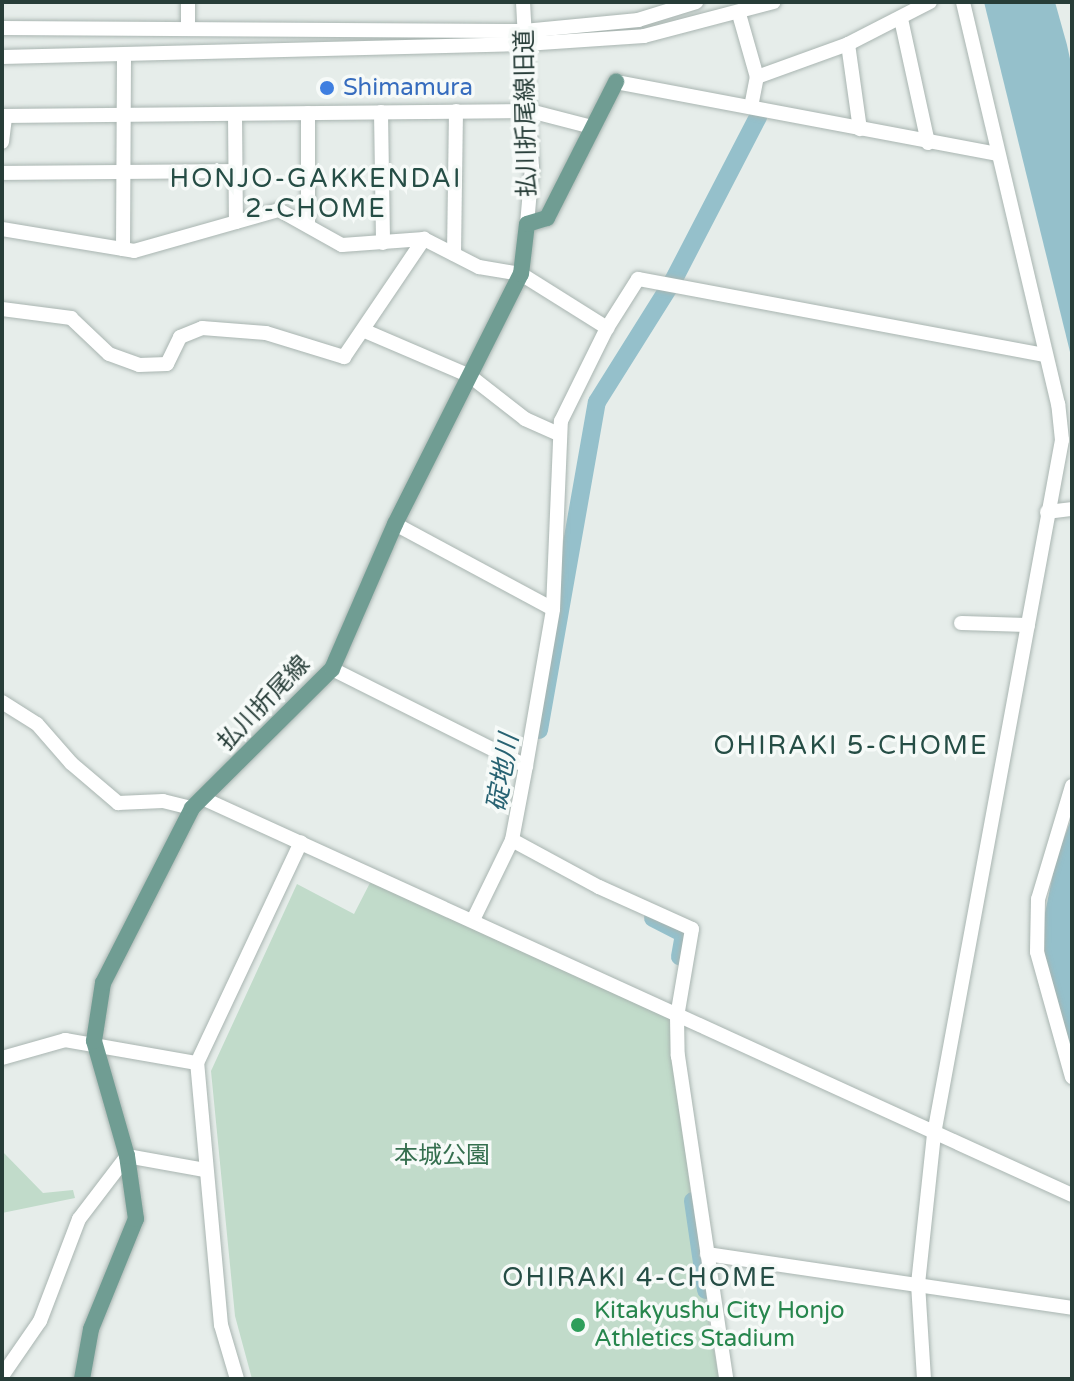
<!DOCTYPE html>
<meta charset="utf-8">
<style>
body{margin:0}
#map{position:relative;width:1074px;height:1381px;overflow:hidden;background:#e6edea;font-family:"Varela Round","Noto Sans JP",sans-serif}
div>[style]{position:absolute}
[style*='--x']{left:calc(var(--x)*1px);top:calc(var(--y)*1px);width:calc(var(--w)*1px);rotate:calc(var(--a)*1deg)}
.green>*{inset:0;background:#c1dbca}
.water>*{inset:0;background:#95c0cb}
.river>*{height:18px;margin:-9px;padding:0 9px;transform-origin:9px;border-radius:9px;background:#95c0cb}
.roads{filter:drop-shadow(0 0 2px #a9b5b1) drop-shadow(0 0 2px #a9b5b1)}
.minor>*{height:14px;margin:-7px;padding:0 7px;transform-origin:7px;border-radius:7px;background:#fff}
.major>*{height:16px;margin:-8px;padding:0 8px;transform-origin:8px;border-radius:8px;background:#709d93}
.dots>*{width:22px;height:22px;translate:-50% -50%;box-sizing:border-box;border:4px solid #f6faf8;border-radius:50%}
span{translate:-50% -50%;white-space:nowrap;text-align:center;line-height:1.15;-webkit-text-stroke:7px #f6faf8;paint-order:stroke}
.shop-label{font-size:24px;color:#366cbe}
.left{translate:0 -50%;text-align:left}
.street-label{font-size:24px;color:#273d38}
.park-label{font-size:24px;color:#356f4f}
.leisure-label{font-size:24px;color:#27864d}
.neighbourhood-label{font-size:26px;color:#254d45;letter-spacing:2px}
.water-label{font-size:26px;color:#276272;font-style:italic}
.frame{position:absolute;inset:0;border:4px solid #273d38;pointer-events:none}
</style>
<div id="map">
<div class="green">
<div style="clip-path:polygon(372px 879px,670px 1016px,698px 1256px,719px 1379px,252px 1379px,235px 1316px,211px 1071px,297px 884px,354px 914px)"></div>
<div style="clip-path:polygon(3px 1152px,43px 1193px,73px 1190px,75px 1198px,2px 1213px)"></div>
</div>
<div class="water">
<div style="clip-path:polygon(984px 2px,1055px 2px,1067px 45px,1072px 68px,1072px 360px)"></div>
<div style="clip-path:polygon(1072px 817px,1072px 1060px,1045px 960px,1044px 918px,1056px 859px)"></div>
</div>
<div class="river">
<div style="--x:539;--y:730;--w:333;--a:-80"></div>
<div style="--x:597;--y:402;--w:143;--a:-57.9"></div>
<div style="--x:673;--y:281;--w:185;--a:-62.6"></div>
<div style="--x:653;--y:918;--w:35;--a:27"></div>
<div style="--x:684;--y:934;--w:23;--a:100"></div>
<div style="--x:693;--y:1201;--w:90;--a:81.7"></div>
</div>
<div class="roads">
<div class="minor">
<div style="--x:188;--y:2;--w:24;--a:90"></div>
<div style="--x:523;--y:2;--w:165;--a:86.9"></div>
<div style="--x:532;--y:167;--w:57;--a:95"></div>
<div style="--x:739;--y:14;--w:66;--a:74.1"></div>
<div style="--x:757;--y:77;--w:97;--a:-19.9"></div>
<div style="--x:848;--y:44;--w:92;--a:-27.1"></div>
<div style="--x:901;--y:19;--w:127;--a:77.7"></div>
<div style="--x:2;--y:28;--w:522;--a:0.33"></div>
<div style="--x:524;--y:31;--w:115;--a:-5.5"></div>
<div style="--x:638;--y:20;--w:61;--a:-17.2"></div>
<div style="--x:848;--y:44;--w:86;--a:82"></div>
<div style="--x:2;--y:57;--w:523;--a:-1.42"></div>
<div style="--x:525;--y:44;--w:119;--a:-3.8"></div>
<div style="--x:644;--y:36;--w:134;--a:-14.7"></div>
<div style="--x:616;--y:82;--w:389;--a:10.7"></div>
<div style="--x:751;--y:107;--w:31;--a:-79"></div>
<div style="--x:381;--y:112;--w:131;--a:89.1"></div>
<div style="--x:308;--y:113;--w:111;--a:90"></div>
<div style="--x:235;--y:114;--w:108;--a:89.5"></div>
<div style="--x:2;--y:116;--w:528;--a:-0.54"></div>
<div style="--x:530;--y:111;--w:64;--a:14.5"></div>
<div style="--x:2;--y:142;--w:26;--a:-83"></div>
<div style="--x:2;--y:173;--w:232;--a:-0.5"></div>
<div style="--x:2;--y:229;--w:123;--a:9.4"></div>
<div style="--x:123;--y:249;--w:193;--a:-89.7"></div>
<div style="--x:123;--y:249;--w:11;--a:10"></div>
<div style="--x:134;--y:251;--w:151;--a:-15.8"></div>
<div style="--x:279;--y:210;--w:72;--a:29.1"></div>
<div style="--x:342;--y:245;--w:82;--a:-4.2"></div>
<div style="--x:424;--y:239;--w:62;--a:27"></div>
<div style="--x:479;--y:267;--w:43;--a:9.5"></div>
<div style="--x:521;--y:274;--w:102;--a:32.1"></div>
<div style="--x:454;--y:254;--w:143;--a:-89.2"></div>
<div style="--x:2;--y:309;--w:70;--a:7.4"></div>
<div style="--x:71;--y:318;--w:52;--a:43.5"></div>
<div style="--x:109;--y:354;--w:32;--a:20"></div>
<div style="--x:139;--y:365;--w:28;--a:-2"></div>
<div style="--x:167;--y:364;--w:30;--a:-64"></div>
<div style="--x:180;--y:337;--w:24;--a:-22"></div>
<div style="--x:202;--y:328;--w:64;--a:4.5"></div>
<div style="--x:266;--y:333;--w:82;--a:17.1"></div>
<div style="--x:344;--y:357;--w:143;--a:-55.9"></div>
<div style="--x:365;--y:331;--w:114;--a:23.2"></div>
<div style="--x:470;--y:376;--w:70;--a:38"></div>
<div style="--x:525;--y:419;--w:37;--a:24"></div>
<div style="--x:1047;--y:512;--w:25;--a:-7"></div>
<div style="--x:395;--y:524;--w:179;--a:28.3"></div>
<div style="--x:961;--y:623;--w:67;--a:1.7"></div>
<div style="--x:332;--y:669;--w:217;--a:26.6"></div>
<div style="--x:2;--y:702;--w:41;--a:32.2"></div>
<div style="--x:37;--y:724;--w:52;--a:48.9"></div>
<div style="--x:71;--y:763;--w:62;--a:40.4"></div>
<div style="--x:118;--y:803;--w:45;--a:-2.5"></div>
<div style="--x:163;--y:801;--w:30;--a:14"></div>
<div style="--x:1072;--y:786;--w:118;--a:106.7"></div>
<div style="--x:1038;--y:899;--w:53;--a:91.1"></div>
<div style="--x:1037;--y:952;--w:130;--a:74.4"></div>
<div style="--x:202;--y:798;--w:956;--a:24.53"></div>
<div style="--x:512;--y:840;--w:99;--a:28.4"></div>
<div style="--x:599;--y:887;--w:102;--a:24.3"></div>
<div style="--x:692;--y:929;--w:89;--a:99.7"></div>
<div style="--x:677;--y:1017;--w:39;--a:89"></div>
<div style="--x:678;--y:1056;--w:327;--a:81.5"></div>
<div style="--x:473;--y:920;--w:89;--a:-64"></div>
<div style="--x:512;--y:840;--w:75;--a:-79.3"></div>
<div style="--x:526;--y:766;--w:159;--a:-80.2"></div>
<div style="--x:553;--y:609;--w:188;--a:-87.6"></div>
<div style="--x:561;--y:421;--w:104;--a:-63.7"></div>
<div style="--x:607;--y:328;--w:58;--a:-57.7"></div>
<div style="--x:638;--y:279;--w:414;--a:10.6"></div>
<div style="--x:2;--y:1058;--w:66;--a:-15.9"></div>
<div style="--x:65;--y:1040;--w:134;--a:9.9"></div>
<div style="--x:707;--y:1254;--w:369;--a:8.4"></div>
<div style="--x:2;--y:1376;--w:67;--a:-55.4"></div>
<div style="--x:40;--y:1321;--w:109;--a:-69.1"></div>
<div style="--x:79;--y:1219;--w:79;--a:-52.7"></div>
<div style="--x:127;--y:1156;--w:79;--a:10.2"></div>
<div style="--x:237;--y:1379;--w:56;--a:-106.5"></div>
<div style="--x:221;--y:1325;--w:263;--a:-95.2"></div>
<div style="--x:197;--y:1063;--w:244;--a:-64.8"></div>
<div style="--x:924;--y:1379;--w:95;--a:-93.6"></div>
<div style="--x:918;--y:1284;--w:151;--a:-83.9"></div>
<div style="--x:934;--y:1134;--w:706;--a:-79.55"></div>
<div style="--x:1062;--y:440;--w:36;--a:-96"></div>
<div style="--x:1058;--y:404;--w:413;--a:-103.3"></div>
</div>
<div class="major">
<div style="--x:82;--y:1379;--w:51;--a:-79.8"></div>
<div style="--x:91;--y:1329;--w:119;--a:-67.8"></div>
<div style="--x:136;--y:1219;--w:64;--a:-98.1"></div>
<div style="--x:127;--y:1156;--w:120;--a:-106"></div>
<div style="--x:94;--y:1041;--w:59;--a:-81.2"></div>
<div style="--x:103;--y:983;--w:196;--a:-63"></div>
<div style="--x:192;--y:808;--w:197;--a:-44.8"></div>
<div style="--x:332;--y:669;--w:158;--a:-66.5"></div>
<div style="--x:395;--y:524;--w:280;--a:-63.3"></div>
<div style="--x:521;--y:274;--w:50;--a:-83.2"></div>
<div style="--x:527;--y:224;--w:21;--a:-17"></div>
<div style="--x:547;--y:218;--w:153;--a:-63.1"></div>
</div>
</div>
<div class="dots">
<div style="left:327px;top:88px;background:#3f7fe0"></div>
<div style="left:578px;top:1325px;background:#2e9e5b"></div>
</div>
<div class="shop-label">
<span class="left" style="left:343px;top:88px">Shimamura</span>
</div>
<div class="street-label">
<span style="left:526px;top:113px;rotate:-91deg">払川折尾線旧道</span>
<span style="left:264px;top:703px;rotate:-46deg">払川折尾線</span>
</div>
<div class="park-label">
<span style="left:442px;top:1156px">本城公園</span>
</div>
<div class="leisure-label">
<span class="left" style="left:594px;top:1325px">Kitakyushu City Honjo<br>Athletics Stadium</span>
</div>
<div class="neighbourhood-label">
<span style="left:316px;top:194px">HONJO-GAKKENDAI<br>2-CHOME</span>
<span style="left:851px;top:746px">OHIRAKI 5-CHOME</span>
<span style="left:640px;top:1278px">OHIRAKI 4-CHOME</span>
</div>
<div class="water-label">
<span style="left:503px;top:773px;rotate:-80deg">碇地川</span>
</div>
<div class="frame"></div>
</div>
